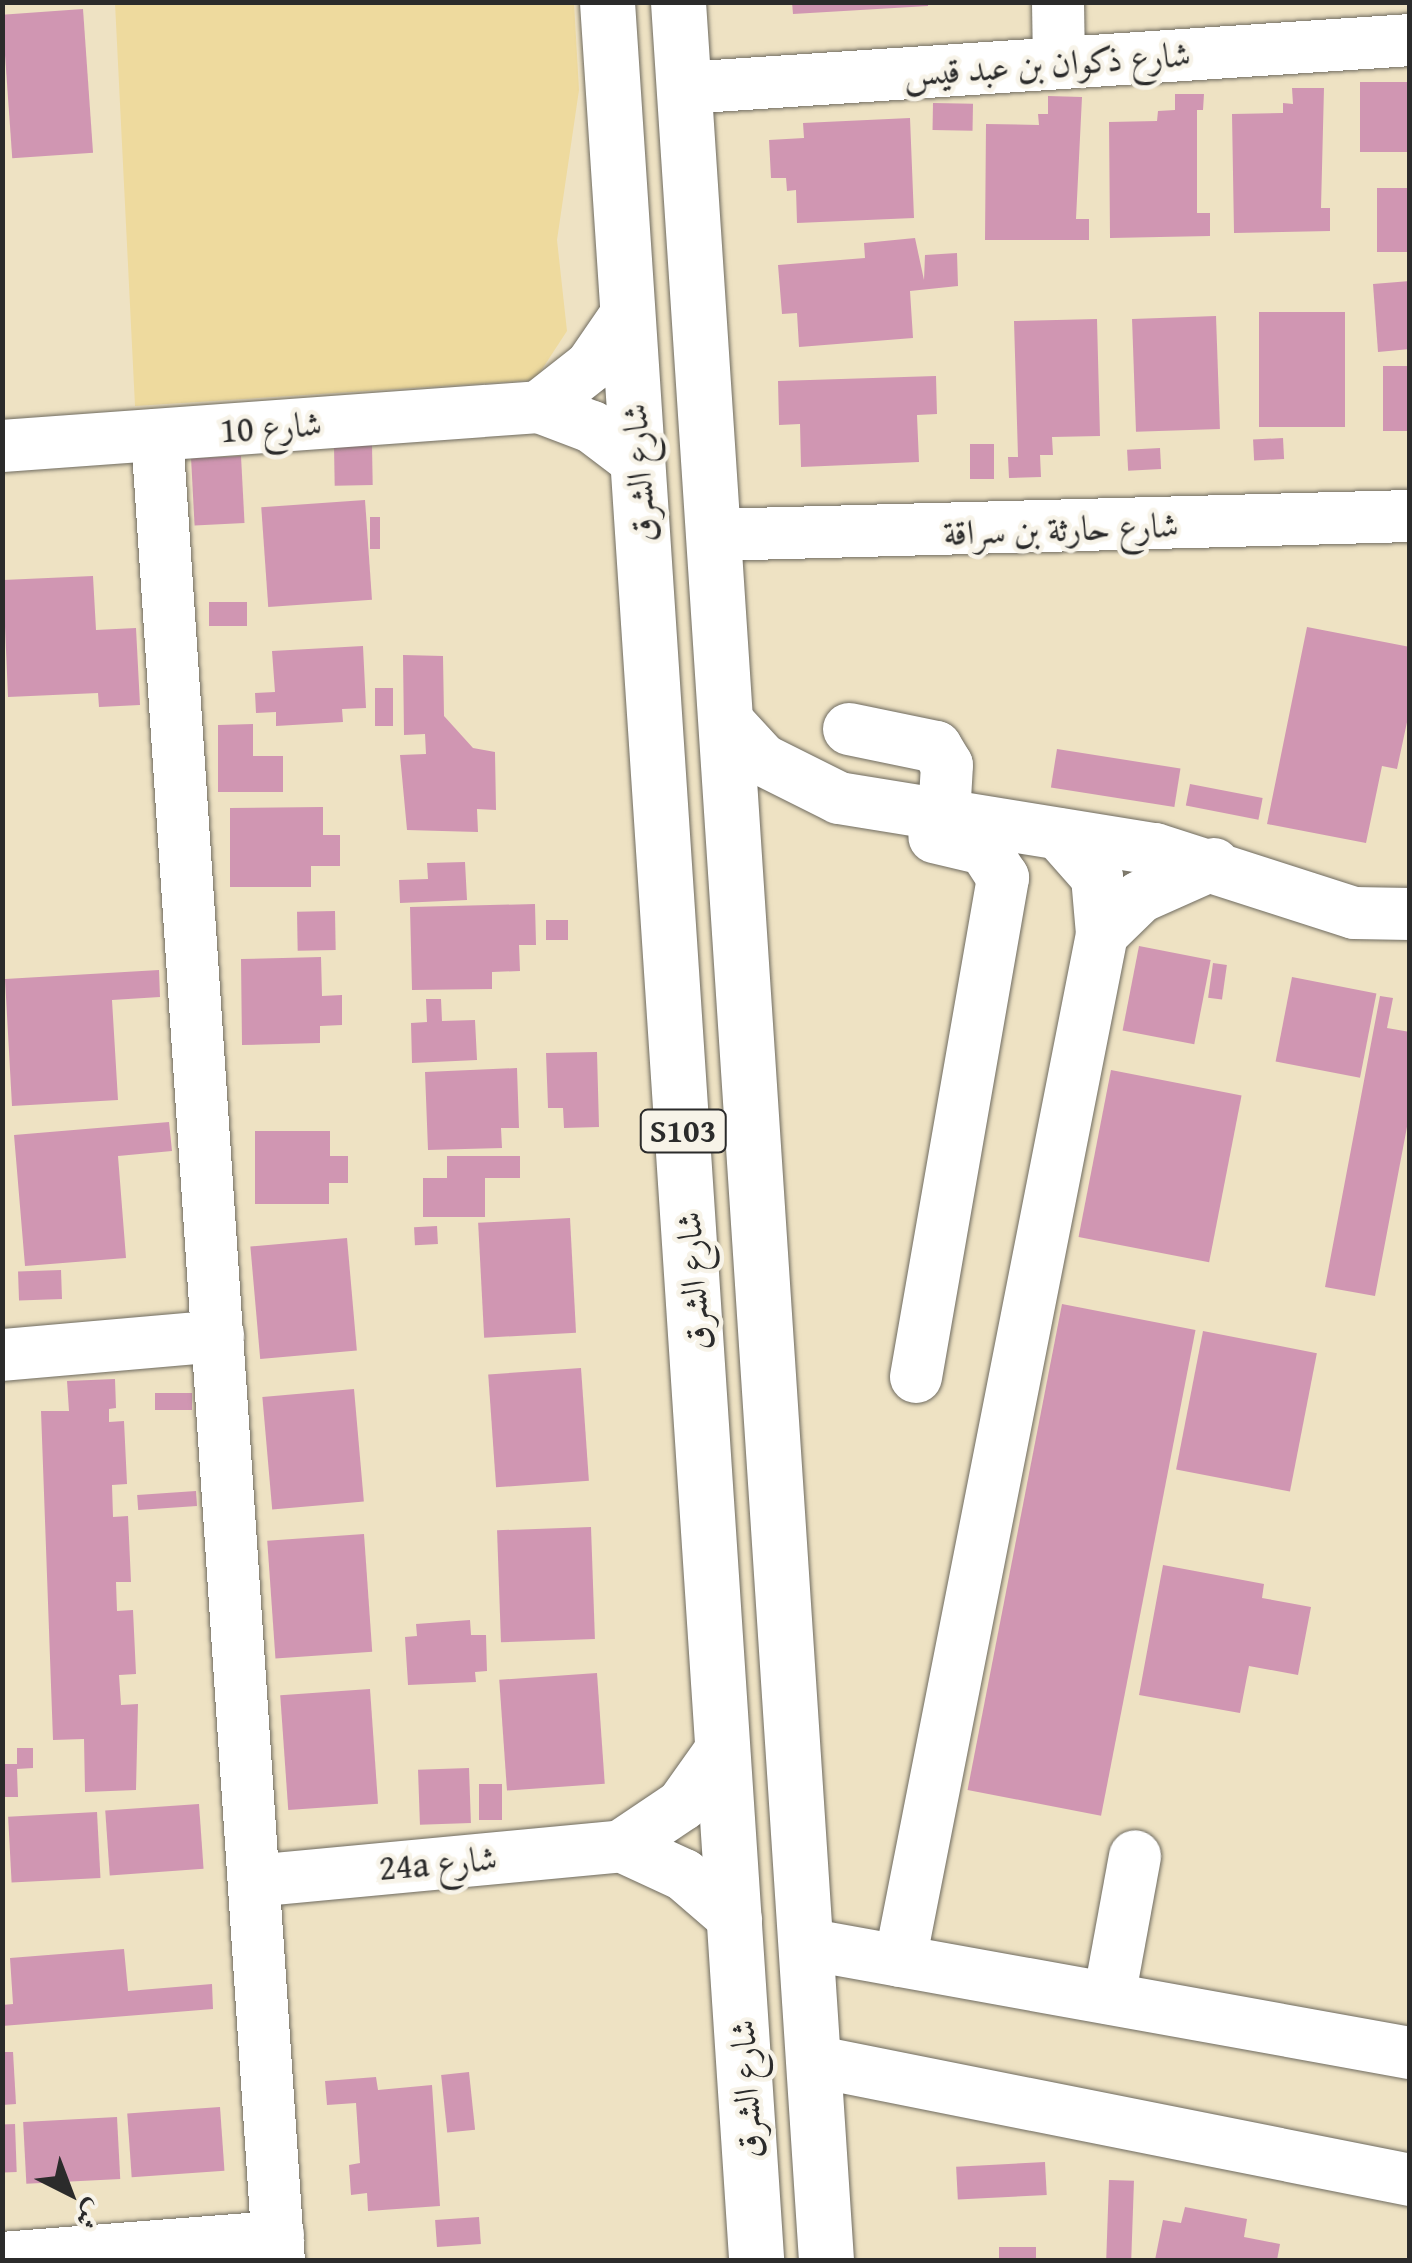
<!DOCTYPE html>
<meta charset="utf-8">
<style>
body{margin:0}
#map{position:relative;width:1412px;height:2263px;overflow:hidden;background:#eee2c3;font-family:"Gentium Book Plus",Amiri,serif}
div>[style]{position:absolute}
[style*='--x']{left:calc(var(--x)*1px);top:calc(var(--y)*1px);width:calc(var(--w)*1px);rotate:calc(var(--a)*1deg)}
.sand>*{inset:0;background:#eeda9e}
.building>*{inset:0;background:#d096b2;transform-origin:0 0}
.roads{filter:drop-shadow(0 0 2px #6f6b60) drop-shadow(0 0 2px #6f6b60)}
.minor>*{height:52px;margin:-26px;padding:0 26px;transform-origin:26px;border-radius:26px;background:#fff}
.major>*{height:55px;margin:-27.5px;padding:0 27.5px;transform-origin:27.5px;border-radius:27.5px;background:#fff}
span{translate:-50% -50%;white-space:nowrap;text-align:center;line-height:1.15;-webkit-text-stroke:9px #f7f3e8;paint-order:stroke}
.shield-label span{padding:2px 8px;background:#f7f3e8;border:2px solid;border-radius:8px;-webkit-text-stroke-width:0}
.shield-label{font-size:32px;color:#2b2b2b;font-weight:700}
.street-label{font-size:35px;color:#2b2b2b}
.frame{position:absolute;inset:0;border:5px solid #2b2b2b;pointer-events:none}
.north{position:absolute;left:20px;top:2143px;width:100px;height:100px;-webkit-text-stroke:8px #f7f3e8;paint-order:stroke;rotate:138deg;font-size:28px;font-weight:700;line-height:40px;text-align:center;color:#2b2b2b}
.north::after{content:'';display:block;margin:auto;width:35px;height:45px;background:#2b2b2b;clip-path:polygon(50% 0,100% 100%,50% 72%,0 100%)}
</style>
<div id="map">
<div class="sand">
<div style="clip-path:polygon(115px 3px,574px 3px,579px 90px,557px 240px,567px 331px,535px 380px,135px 406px)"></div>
</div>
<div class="building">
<div style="clip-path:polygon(792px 2px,928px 2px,928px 6px,793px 14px)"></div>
<div style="left:83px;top:9px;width:144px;height:81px;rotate:86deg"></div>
<div style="left:1410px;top:82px;width:70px;height:50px;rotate:90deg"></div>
<div style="clip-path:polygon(1292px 88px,1324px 88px,1321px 208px,1330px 208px,1330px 231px,1234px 233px,1232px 114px,1283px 113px,1283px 103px,1293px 104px)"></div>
<div style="clip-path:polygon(1175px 94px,1204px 94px,1203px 110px,1197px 110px,1197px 213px,1210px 213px,1210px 236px,1110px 238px,1109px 122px,1157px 121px,1158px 111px,1175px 110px)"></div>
<div style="clip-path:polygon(1048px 96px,1082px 97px,1076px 219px,1089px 219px,1089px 240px,985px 240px,986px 124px,1039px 125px,1038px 114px,1048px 114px)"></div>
<div style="left:933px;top:103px;width:40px;height:27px;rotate:1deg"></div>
<div style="clip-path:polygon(910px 118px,914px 218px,797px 223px,796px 190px,787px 191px,786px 178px,771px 178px,769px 140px,804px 138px,803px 123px)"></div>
<div style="left:1410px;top:188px;width:64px;height:33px;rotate:90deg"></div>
<div style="clip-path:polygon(915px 238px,924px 280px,925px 255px,957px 253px,958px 286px,910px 291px,913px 338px,799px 347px,797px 313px,782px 314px,778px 265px,865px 258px,864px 243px)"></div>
<div style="clip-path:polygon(1410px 281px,1410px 349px,1378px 352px,1373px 284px)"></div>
<div style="left:1345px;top:312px;width:115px;height:86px;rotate:90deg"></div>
<div style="left:1216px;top:316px;width:113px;height:84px;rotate:88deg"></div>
<div style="clip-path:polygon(1097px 319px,1100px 436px,1052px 437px,1053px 455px,1040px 455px,1041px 477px,1009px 478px,1008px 457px,1018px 457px,1014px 321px)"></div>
<div style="left:1410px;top:366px;width:65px;height:27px;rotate:90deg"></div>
<div style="clip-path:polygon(936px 376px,937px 414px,917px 415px,919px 462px,801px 467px,800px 424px,779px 425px,778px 381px)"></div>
<div style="left:1283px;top:438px;width:21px;height:30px;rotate:87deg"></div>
<div style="left:970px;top:444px;width:24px;height:35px"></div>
<div style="left:372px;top:445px;width:40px;height:38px;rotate:89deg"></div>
<div style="left:1160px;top:448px;width:21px;height:33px;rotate:87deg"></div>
<div style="left:241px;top:456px;width:67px;height:50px;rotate:87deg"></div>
<div style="left:365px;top:500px;width:100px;height:104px;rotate:86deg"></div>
<div style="left:370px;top:517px;width:10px;height:32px"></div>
<div style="clip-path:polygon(93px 576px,96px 630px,136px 628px,140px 705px,99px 707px,98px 693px,8px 697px,3px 580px)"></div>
<div style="left:247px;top:602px;width:24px;height:38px;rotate:90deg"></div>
<div style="clip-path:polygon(1307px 627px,1410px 647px,1410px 708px,1397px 769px,1382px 766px,1366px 843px,1267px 824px)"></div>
<div style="clip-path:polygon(363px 646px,366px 708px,342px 709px,343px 722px,276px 726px,276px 712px,256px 713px,255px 693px,275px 692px,272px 651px)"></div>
<div style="clip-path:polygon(403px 655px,443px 656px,444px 716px,473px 748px,495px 752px,496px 810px,477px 809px,478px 832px,407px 830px,400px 755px,426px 754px,425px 734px,404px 735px)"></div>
<div style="left:393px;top:688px;width:38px;height:18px;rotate:90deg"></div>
<div style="clip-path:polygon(253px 724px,253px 756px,283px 756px,283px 792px,218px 792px,218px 725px)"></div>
<div style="left:1057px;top:749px;width:125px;height:39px;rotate:9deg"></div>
<div style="left:1190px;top:784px;width:74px;height:22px;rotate:11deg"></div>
<div style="clip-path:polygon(323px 807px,323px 835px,340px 835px,340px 866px,311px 866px,311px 887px,230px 887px,230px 808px)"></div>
<div style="clip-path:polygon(465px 862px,467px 900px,400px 903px,399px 880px,428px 879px,427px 863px)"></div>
<div style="clip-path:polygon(535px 904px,536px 945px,519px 945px,520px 971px,492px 972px,492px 989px,412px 990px,410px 907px)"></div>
<div style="left:335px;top:911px;width:39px;height:38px;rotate:89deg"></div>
<div style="left:546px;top:920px;width:22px;height:20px"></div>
<div style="left:1139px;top:946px;width:73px;height:86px;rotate:11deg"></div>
<div style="clip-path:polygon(321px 957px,322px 996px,342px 995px,342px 1025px,320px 1026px,320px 1043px,242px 1045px,241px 959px)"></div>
<div style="left:1213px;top:963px;width:14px;height:35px;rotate:8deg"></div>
<div style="clip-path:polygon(159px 970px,160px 997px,112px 1000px,118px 1100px,12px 1106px,5px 979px)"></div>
<div style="left:1292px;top:977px;width:86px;height:86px;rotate:11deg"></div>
<div style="clip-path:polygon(1380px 996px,1393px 998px,1387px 1028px,1410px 1032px,1410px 1111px,1375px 1296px,1325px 1287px)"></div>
<div style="clip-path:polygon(426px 999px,441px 999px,442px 1021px,475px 1020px,477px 1060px,412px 1063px,411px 1023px,427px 1022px)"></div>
<div style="clip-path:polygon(597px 1052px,599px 1127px,564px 1128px,563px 1108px,548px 1108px,546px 1053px)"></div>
<div style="clip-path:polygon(517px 1068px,519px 1128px,501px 1128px,502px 1148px,428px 1150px,425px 1072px)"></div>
<div style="left:1111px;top:1070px;width:133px;height:170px;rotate:11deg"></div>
<div style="clip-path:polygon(169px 1122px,172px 1151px,118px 1156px,126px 1258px,25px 1266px,14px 1135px)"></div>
<div style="clip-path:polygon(255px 1131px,330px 1131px,330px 1156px,348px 1156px,348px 1183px,329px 1183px,329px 1204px,255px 1204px)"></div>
<div style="clip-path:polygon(447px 1156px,520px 1156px,520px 1178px,485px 1178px,485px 1217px,423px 1217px,423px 1178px,447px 1178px)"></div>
<div style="left:570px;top:1218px;width:115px;height:92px;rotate:87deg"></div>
<div style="left:437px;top:1226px;width:18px;height:23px;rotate:87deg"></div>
<div style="left:347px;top:1238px;width:113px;height:97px;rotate:85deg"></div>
<div style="left:61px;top:1270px;width:29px;height:43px;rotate:88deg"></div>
<div style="left:1062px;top:1304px;width:136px;height:495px;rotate:11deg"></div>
<div style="left:1203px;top:1331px;width:116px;height:141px;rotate:11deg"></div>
<div style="left:581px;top:1368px;width:113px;height:93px;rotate:86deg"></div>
<div style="clip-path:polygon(115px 1379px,116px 1408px,109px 1409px,109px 1422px,124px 1421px,127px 1484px,112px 1485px,113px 1517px,128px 1516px,131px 1582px,116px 1582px,117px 1611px,133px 1610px,136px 1674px,119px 1675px,121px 1705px,138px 1704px,136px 1790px,85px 1792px,84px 1739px,53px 1740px,41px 1411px,69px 1411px,67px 1381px)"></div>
<div style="left:354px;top:1389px;width:113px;height:92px;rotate:85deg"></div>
<div style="left:192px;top:1393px;width:17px;height:37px;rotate:90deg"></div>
<div style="left:196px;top:1491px;width:15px;height:59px;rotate:86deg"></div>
<div style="left:591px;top:1527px;width:112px;height:94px;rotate:88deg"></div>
<div style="left:364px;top:1534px;width:118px;height:97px;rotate:86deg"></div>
<div style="clip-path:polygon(1163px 1565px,1264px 1584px,1262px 1598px,1311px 1607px,1298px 1675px,1249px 1666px,1240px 1713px,1139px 1695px)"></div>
<div style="clip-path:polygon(470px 1620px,471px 1635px,486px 1635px,487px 1671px,475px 1672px,476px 1682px,408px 1685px,405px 1637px,417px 1636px,416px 1624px)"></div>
<div style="left:597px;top:1673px;width:111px;height:98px;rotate:86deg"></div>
<div style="left:370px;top:1689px;width:115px;height:90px;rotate:86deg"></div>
<div style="clip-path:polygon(17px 1748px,33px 1748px,33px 1768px,17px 1769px,18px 1797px,2px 1797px,2px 1764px,17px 1764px)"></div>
<div style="left:469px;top:1768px;width:55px;height:51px;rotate:88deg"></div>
<div style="left:502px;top:1784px;width:36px;height:23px;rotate:90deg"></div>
<div style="left:199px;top:1804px;width:65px;height:94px;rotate:86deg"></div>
<div style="left:97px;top:1812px;width:66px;height:89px;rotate:87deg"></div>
<div style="clip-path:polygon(124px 1949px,128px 1991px,212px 1984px,213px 2009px,2px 2026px,2px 2005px,13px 2004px,10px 1958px)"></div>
<div style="clip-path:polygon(2px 2052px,13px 2052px,16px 2104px,2px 2105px)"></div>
<div style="left:469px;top:2072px;width:58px;height:28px;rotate:84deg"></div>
<div style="clip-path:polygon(376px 2077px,378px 2090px,432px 2085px,440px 2206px,368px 2211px,367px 2193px,351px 2195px,349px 2165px,360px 2163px,356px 2103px,327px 2105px,325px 2081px)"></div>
<div style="left:220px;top:2107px;width:64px;height:93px;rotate:86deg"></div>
<div style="left:117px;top:2117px;width:62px;height:94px;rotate:87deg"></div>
<div style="left:15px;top:2124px;width:48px;height:13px;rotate:88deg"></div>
<div style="left:1045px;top:2162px;width:33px;height:89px;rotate:87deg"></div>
<div style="left:1109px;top:2180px;width:25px;height:80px;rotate:2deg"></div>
<div style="clip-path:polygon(1185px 2207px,1247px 2219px,1244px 2237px,1280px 2244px,1277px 2260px,1155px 2260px,1163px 2220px,1181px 2223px)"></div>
<div style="left:479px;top:2217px;width:27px;height:44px;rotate:86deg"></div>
<div style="left:999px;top:2247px;width:37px;height:13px"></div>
</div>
<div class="roads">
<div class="minor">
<div style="--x:1058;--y:2;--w:61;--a:89.1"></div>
<div style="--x:684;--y:88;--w:728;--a:-3.78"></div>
<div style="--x:539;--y:407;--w:66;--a:-38.3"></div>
<div style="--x:591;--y:366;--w:65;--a:-55.6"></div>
<div style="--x:157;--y:435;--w:1829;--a:86.18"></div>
<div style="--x:2;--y:446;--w:538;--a:-4.15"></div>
<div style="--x:539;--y:407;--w:57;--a:20.7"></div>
<div style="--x:592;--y:427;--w:58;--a:37.3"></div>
<div style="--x:713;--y:535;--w:697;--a:-1.56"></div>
<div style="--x:725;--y:719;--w:56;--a:47.2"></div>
<div style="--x:763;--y:760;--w:85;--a:26.6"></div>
<div style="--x:839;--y:798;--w:320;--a:9.2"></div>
<div style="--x:1155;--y:849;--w:209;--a:17.8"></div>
<div style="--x:1354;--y:913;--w:56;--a:1"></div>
<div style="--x:849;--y:729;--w:89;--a:11.7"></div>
<div style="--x:936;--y:747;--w:21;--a:59"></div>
<div style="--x:947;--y:765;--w:51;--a:93.4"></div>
<div style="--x:1102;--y:934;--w:53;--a:-44.2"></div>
<div style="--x:1140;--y:897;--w:81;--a:-24"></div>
<div style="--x:2;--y:1355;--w:217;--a:-5"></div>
<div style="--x:916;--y:1377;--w:507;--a:-80.11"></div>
<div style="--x:1003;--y:878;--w:35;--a:-123"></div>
<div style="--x:984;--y:849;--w:51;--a:-166.5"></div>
<div style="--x:621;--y:1846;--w:69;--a:24.7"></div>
<div style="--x:684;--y:1875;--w:69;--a:40.9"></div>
<div style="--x:254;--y:1881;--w:369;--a:-5.4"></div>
<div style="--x:621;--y:1846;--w:73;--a:-33.9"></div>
<div style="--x:682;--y:1805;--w:72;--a:-54.6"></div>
<div style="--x:806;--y:1944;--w:614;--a:10.23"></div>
<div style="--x:900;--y:1961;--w:1047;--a:-78.87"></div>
<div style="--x:1102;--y:934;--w:57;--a:-95"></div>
<div style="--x:1097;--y:877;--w:57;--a:-131.5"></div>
<div style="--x:1109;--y:1998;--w:144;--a:-79.6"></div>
<div style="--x:813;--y:2061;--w:609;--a:11.27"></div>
<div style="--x:2;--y:2258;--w:277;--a:-4.4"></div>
</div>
<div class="major">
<div style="--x:607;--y:2;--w:2263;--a:86.22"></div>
<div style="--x:678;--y:2;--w:2263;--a:86.25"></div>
</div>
</div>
<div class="shield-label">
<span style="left:683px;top:1131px">S103</span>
</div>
<div class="street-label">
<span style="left:1047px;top:64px;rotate:-4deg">شارع ذكوان بن عبد قيس</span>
<span style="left:271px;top:427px;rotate:-4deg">شارع 10</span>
<span style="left:639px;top:473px;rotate:-94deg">شارع الشرق</span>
<span style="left:1061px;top:529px;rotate:-2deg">شارع حارثة بن سراقة</span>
<span style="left:693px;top:1281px;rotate:-94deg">شارع الشرق</span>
<span style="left:438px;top:1863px;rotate:-5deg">24a شارع</span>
<span style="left:746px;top:2089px;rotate:-93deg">شارع الشرق</span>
</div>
<div class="frame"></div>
<div class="north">ش</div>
</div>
